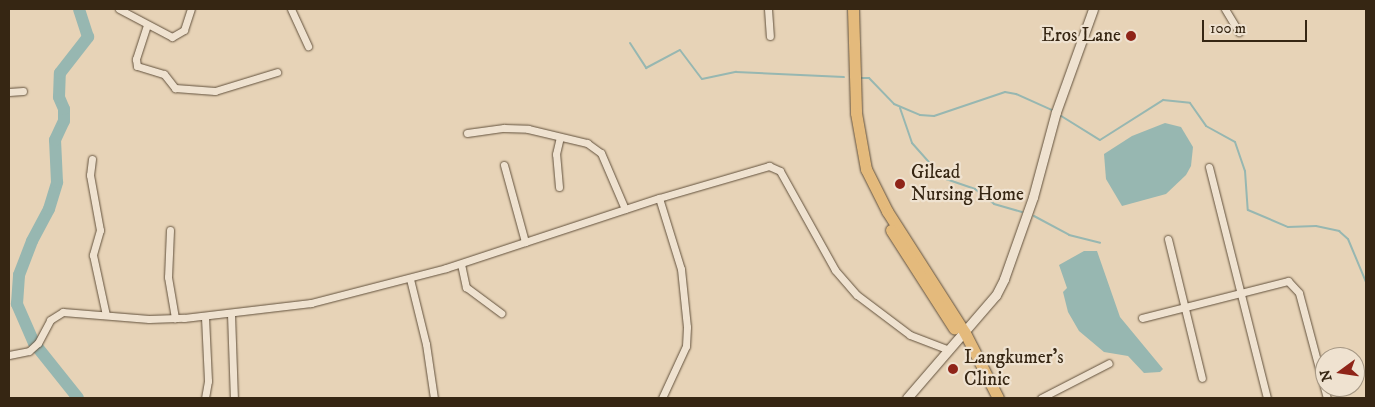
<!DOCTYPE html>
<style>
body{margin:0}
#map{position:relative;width:1375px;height:407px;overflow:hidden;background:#e7d3b7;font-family:"IM FELL DW Pica",serif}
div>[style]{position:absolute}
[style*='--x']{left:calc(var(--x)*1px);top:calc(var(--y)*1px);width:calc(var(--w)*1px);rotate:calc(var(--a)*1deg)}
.water>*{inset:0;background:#97b7b1}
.stream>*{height:2px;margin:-1px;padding:0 1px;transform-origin:1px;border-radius:1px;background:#97b7b1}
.river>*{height:12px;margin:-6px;padding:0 6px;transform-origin:6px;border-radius:6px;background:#97b7b1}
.roads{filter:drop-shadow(0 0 1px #62513c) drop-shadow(0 0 1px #62513c)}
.minor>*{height:7px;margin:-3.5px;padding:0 3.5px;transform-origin:3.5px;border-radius:3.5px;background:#efe2d0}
.tertiary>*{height:9px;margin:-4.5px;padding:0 4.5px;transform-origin:4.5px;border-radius:4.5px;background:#efe2d0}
.trunk>*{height:11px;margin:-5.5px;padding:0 5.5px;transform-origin:5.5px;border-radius:5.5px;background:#e4ba7c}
.dots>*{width:14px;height:14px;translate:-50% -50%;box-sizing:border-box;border:2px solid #efe2d0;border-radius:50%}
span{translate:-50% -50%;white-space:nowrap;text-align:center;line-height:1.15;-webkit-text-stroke:4.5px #efe2d0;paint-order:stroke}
.poi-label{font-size:19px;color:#362613}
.right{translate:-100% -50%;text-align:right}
.left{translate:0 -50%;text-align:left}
.frame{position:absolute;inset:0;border:10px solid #362613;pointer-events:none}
.north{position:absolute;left:1315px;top:347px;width:50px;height:50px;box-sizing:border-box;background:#efe2d0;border:1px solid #a59784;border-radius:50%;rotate:256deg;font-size:14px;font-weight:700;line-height:20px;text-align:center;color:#362613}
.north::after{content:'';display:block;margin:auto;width:18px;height:22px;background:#8f2418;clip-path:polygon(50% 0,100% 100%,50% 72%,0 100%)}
.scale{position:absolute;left:1202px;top:20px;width:105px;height:22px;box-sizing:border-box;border:2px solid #362613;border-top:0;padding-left:6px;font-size:15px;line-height:18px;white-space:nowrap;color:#362613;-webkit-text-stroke:4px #efe2d0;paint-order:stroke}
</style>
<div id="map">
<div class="water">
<div style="clip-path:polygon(1165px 123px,1181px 127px,1193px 147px,1191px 166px,1186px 175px,1166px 194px,1122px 206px,1106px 179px,1104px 154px,1132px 136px)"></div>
<div style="clip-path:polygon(1084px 251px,1097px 251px,1120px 317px,1163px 369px,1160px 372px,1144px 373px,1128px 356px,1104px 352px,1079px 331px,1068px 312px,1063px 292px,1067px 288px,1059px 265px)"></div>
</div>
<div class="stream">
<div style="--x:630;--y:43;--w:30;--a:57"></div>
<div style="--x:646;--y:68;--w:38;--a:-28"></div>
<div style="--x:680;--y:50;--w:36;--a:53"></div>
<div style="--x:702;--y:79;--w:35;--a:-12"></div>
<div style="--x:736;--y:72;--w:108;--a:2.7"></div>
<div style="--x:860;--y:78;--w:9;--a:0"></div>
<div style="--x:869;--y:78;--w:36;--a:46"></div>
<div style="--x:894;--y:104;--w:28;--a:23"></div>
<div style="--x:920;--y:115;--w:14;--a:4"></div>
<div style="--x:934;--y:116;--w:75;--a:-18.7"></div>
<div style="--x:1005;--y:92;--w:11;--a:10"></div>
<div style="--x:1016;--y:94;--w:42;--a:24.1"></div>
<div style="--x:900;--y:108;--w:37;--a:71"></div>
<div style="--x:912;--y:143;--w:47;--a:48.5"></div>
<div style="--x:943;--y:178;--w:34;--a:19"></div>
<div style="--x:975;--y:189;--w:24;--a:38"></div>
<div style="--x:994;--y:204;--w:29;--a:16"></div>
<div style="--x:1058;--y:114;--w:49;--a:31.8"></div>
<div style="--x:1100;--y:140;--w:75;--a:-32.4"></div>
<div style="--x:1163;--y:100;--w:27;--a:6"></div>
<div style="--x:1190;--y:103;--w:28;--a:55"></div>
<div style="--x:1206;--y:126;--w:33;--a:29"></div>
<div style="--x:1235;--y:142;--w:31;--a:71"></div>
<div style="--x:1245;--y:171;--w:39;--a:86"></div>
<div style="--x:1248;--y:210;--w:43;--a:23"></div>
<div style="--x:1288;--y:227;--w:28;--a:-2"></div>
<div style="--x:1316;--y:226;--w:24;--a:12"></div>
<div style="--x:1339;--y:231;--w:12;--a:42"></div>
<div style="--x:1348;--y:239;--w:47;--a:67.3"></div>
<div style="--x:1034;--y:216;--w:40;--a:28"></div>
<div style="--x:1069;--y:235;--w:32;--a:14"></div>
</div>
<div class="river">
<div style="--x:78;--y:398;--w:70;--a:-128.7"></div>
<div style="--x:34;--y:343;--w:43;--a:-113.6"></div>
<div style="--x:17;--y:304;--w:29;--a:-86"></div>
<div style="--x:19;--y:275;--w:36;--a:-69"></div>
<div style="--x:32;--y:241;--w:36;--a:-62"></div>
<div style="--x:49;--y:209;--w:28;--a:-73"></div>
<div style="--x:57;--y:182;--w:42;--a:-92.7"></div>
<div style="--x:55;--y:140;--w:21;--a:-65"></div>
<div style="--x:64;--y:121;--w:12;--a:-90"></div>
<div style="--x:64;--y:109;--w:13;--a:-113"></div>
<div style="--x:59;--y:97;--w:24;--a:-88"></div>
<div style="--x:60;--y:73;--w:46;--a:-52.1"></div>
<div style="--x:88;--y:37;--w:29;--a:-108"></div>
</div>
<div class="roads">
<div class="minor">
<div style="--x:119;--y:9;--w:60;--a:27.8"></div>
<div style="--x:172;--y:37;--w:14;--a:-30"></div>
<div style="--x:184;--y:30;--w:22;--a:-72"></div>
<div style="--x:291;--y:9;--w:41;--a:65.3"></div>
<div style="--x:768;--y:9;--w:27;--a:86"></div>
<div style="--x:1225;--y:9;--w:27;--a:59"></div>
<div style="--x:147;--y:25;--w:36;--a:108"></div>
<div style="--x:136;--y:59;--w:7;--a:82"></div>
<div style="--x:137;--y:66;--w:28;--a:17"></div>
<div style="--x:164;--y:74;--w:18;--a:52"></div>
<div style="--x:175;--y:88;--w:40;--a:4.3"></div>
<div style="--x:215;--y:91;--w:65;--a:-17"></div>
<div style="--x:9;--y:92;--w:14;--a:-4"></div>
<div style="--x:467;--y:133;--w:37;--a:-8"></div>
<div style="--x:504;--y:128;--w:24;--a:2"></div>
<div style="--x:528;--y:129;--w:61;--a:13.3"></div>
<div style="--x:587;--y:143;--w:17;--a:36"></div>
<div style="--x:601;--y:153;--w:61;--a:66.8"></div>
<div style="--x:92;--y:159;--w:16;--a:97"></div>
<div style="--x:90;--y:175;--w:56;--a:79.7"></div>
<div style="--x:100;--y:230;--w:26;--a:106"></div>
<div style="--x:93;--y:255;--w:61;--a:77.8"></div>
<div style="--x:504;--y:165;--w:80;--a:74.7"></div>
<div style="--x:1209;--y:167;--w:238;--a:75.9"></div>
<div style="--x:559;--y:187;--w:33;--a:-95"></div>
<div style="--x:556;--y:154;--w:17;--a:-77"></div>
<div style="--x:659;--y:198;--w:74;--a:72.8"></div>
<div style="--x:681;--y:269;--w:58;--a:84.1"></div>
<div style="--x:687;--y:327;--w:19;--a:93"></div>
<div style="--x:686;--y:346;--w:57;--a:114.8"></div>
<div style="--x:170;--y:230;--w:47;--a:92.4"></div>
<div style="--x:168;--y:277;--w:42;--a:80.3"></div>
<div style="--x:1168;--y:239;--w:143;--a:76.3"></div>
<div style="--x:461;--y:264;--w:24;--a:78"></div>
<div style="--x:466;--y:287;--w:44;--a:36.6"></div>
<div style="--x:410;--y:279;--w:67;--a:76.2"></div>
<div style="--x:426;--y:344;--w:55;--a:81.6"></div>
<div style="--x:231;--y:314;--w:84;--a:88"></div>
<div style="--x:205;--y:317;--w:64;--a:87.3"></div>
<div style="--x:208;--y:381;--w:17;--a:100"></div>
<div style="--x:1142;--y:318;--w:151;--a:-14.2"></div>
<div style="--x:1288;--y:281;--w:16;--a:47"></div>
<div style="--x:1299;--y:293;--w:109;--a:75.1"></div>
<div style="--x:9;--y:355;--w:20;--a:-11"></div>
<div style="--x:29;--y:351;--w:12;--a:-42"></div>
<div style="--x:38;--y:343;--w:26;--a:-62"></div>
<div style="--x:50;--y:320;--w:15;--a:-32"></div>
<div style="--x:63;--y:312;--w:86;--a:4.7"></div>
<div style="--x:149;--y:319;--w:35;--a:-2"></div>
<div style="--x:184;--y:318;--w:128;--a:-6.7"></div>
<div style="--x:311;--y:303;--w:139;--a:-14.5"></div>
<div style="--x:446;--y:268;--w:224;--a:-18.2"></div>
<div style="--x:659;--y:198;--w:115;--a:-16.2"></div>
<div style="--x:769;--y:166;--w:12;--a:24"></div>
<div style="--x:780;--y:171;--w:113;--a:60.9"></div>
<div style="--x:835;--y:270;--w:33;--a:49"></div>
<div style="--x:857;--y:295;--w:66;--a:37"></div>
<div style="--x:910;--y:335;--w:42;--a:21"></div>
<div style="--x:1041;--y:398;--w:76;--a:-27.2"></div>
</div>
<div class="tertiary">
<div style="--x:907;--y:398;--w:136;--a:-49.2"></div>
<div style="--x:996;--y:295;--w:18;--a:-63"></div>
<div style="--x:1004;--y:279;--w:87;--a:-70.5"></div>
<div style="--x:1033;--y:197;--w:88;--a:-74.9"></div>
<div style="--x:1056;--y:112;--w:109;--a:-70.2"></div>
</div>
<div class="trunk">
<div style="--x:853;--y:9;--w:104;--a:88.3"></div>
<div style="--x:856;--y:113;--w:57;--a:79.9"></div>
<div style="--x:866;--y:169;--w:47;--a:63.4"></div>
<div style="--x:887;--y:211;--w:145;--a:57.4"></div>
<div style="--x:965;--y:333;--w:73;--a:63.1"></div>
<div style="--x:891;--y:230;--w:117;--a:57.3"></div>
</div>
</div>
<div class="dots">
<div style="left:1131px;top:36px;background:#8f2418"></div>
<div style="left:900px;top:184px;background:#8f2418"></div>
<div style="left:953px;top:369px;background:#8f2418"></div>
</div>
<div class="poi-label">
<span class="right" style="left:1121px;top:36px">Eros Lane</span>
<span class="left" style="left:911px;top:184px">Gilead<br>Nursing Home</span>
<span class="left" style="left:964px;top:369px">Langkumer's<br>Clinic</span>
</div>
<div class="frame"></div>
<div class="north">N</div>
<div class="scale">100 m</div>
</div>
